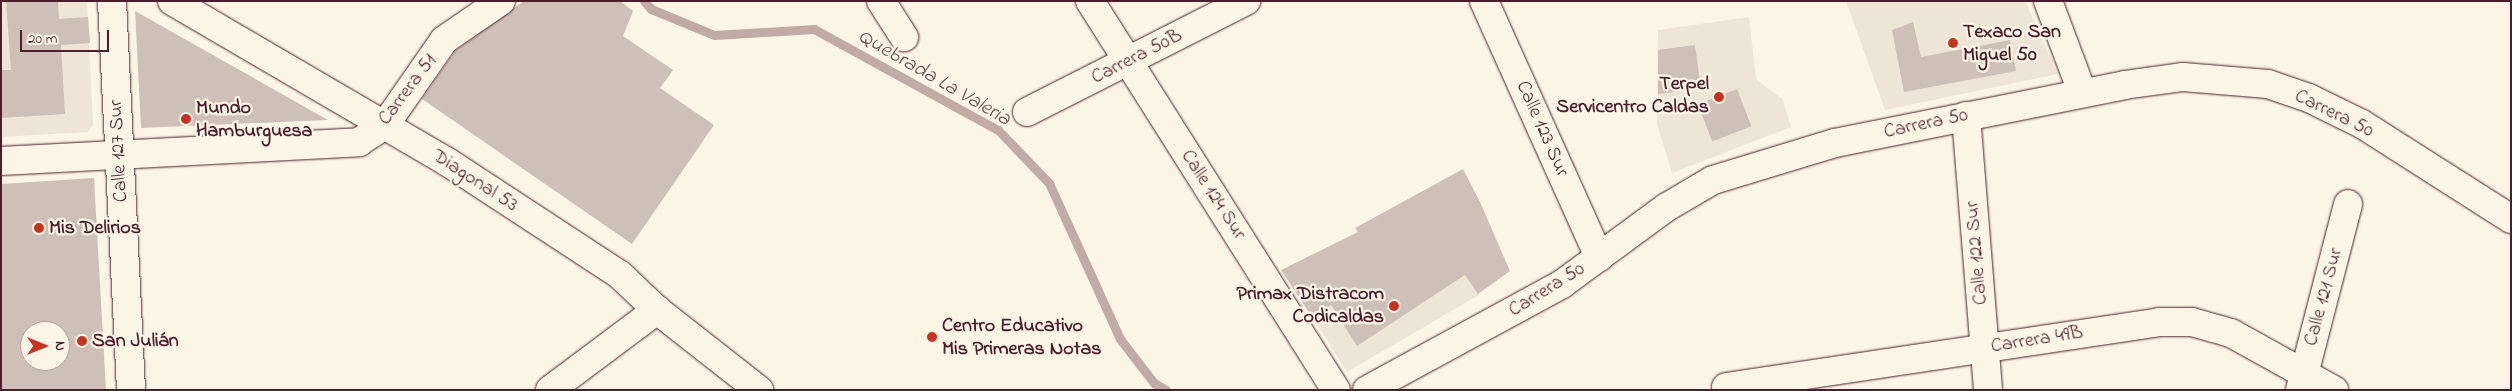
<!DOCTYPE html>
<meta charset="utf-8">
<style>
body{margin:0}
#map{position:relative;width:2512px;height:391px;overflow:hidden;background:#fcf5e5;font-family:"Indie Flower",sans-serif}
div>[style]{position:absolute}
[style*='--x']{left:calc(var(--x)*1px);top:calc(var(--y)*1px);width:calc(var(--w)*1px);rotate:calc(var(--a)*1deg)}
.built>*{inset:0;background:#eee5d7}
.stream>*{height:9px;margin:-4.5px;padding:0 4.5px;transform-origin:4.5px;border-radius:4.5px;background:#c0aca5}
.building>*{inset:0;background:#cfc0b7;transform-origin:0 0}
.roads{filter:drop-shadow(0 0 1px #4a1f2b) drop-shadow(0 0 1px #4a1f2b)}
.minor>*{height:28px;margin:-14px;padding:0 14px;transform-origin:14px;border-radius:14px;background:#fcf5e5}
.major>*{height:28px;margin:-14px;padding:0 14px;transform-origin:14px;border-radius:14px;background:#fcf5e5}
.dots>*{width:14px;height:14px;translate:-50% -50%;box-sizing:border-box;border:2px solid #fcf5e5;border-radius:50%}
span{translate:-50% -50%;white-space:nowrap;text-align:center;line-height:1.15;-webkit-text-stroke:4.5px #fcf5e5;paint-order:stroke}
.poi-label{font-size:20px;color:#4a1f2b;font-weight:700}
.left{translate:0 -50%;text-align:left}
.right{translate:-100% -50%;text-align:right}
.street-label{font-size:20px;color:#4a1f2b}
.water-label{font-size:21px;color:#6d4950;font-style:italic}
.frame{position:absolute;inset:0;border:2px solid #4a1f2b;pointer-events:none}
.north{position:absolute;left:20px;top:321px;width:50px;height:50px;box-sizing:border-box;background:#fcf5e5;border:1px solid #b59f9b;border-radius:50%;rotate:90deg;font-size:14px;font-weight:700;line-height:20px;text-align:center;color:#4a1f2b}
.north::after{content:'';display:block;margin:auto;width:18px;height:22px;background:#c8321e;clip-path:polygon(50% 0,100% 100%,50% 72%,0 100%)}
.scale{position:absolute;left:20px;top:30px;width:89px;height:22px;box-sizing:border-box;border:2px solid #4a1f2b;border-top:0;padding-left:6px;font-size:15px;line-height:18px;white-space:nowrap;color:#4a1f2b;-webkit-text-stroke:4px #fcf5e5;paint-order:stroke}
</style>
<div id="map">
<div class="built">
<div style="clip-path:polygon(1px 1px,87px 1px,93px 125px,88px 132px,1px 137px)"></div>
<div style="clip-path:polygon(1846px 1px,2025px 1px,2058px 74px,1885px 110px)"></div>
<div style="clip-path:polygon(1749px 17px,1756px 79px,1783px 100px,1791px 127px,1672px 173px,1657px 124px,1658px 30px)"></div>
<div style="clip-path:polygon(1437px 232px,1479px 295px,1347px 372px,1312px 317px)"></div>
</div>
<div class="stream">
<div style="--x:644;--y:1;--w:11;--a:49"></div>
<div style="--x:651;--y:9;--w:68;--a:22.4"></div>
<div style="--x:714;--y:35;--w:100;--a:-3.4"></div>
<div style="--x:814;--y:29;--w:210;--a:28.8"></div>
<div style="--x:998;--y:130;--w:74;--a:46.1"></div>
<div style="--x:1049;--y:183;--w:171;--a:65.5"></div>
<div style="--x:1120;--y:339;--w:56;--a:52.3"></div>
<div style="--x:1154;--y:383;--w:14;--a:30"></div>
</div>
<div class="building">
<div style="clip-path:polygon(6px 1px,58px 1px,59px 19px,88px 17px,90px 43px,61px 45px,65px 114px,1px 118px,1px 70px,11px 70px)"></div>
<div style="clip-path:polygon(524px 1px,620px 1px,633px 11px,623px 36px,673px 70px,660px 88px,714px 125px,632px 244px,422px 99px,455px 51px)"></div>
<div style="clip-path:polygon(135px 11px,252px 77px,328px 120px,141px 128px)"></div>
<div style="clip-path:polygon(1913px 22px,1921px 57px,2010px 40px,2016px 71px,1904px 92px,1892px 30px)"></div>
<div style="clip-path:polygon(1695px 45px,1701px 89px,1658px 94px,1658px 50px)"></div>
<div style="left:1737px;top:89px;width:40px;height:42px;rotate:69deg"></div>
<div style="clip-path:polygon(1463px 169px,1480px 202px,1510px 271px,1478px 294px,1465px 275px,1357px 346px,1331px 305px,1312px 317px,1281px 270px,1358px 232px,1355px 228px)"></div>
<div style="clip-path:polygon(evenodd,94px 178px,106px 390px,1px 390px,1px 184px,94px 178px,30px 331px,60px 331px,60px 361px,30px 361px,30px 331px)"></div>
</div>
<div class="roads">
<div class="minor">
<div style="--x:112;--y:1;--w:389;--a:87.2"></div>
<div style="--x:172;--y:1;--w:317;--a:30.3"></div>
<div style="--x:446;--y:161;--w:207;--a:33.2"></div>
<div style="--x:619;--y:274;--w:52;--a:43.5"></div>
<div style="--x:657;--y:310;--w:130;--a:38.1"></div>
<div style="--x:881;--y:1;--w:43;--a:57.4"></div>
<div style="--x:1090;--y:1;--w:460;--a:57.7"></div>
<div style="--x:1484;--y:1;--w:281;--a:65.8"></div>
<div style="--x:2048;--y:1;--w:97;--a:69.5"></div>
<div style="--x:1027;--y:112;--w:246;--a:-26.9"></div>
<div style="--x:1966;--y:116;--w:275;--a:85.4"></div>
<div style="--x:1;--y:161;--w:359;--a:-3"></div>
<div style="--x:359;--y:142;--w:31;--a:-33"></div>
<div style="--x:385;--y:125;--w:103;--a:-55.2"></div>
<div style="--x:444;--y:40;--w:69;--a:-34.4"></div>
<div style="--x:1726;--y:387;--w:438;--a:-8.5"></div>
<div style="--x:2159;--y:322;--w:33;--a:0"></div>
<div style="--x:2192;--y:322;--w:41;--a:15.8"></div>
<div style="--x:2231;--y:333;--w:118;--a:29"></div>
<div style="--x:550;--y:390;--w:134;--a:-36.8"></div>
<div style="--x:2300;--y:390;--w:192;--a:-75.5"></div>
</div>
<div class="major">
<div style="--x:1367;--y:390;--w:222;--a:-28.5"></div>
<div style="--x:1562;--y:284;--w:130;--a:-36.3"></div>
<div style="--x:1667;--y:207;--w:53;--a:-30.4"></div>
<div style="--x:1713;--y:180;--w:127;--a:-16.9"></div>
<div style="--x:1835;--y:143;--w:295;--a:-11.3"></div>
<div style="--x:2124;--y:85;--w:60;--a:-7.7"></div>
<div style="--x:2183;--y:77;--w:85;--a:4.7"></div>
<div style="--x:2268;--y:84;--w:43;--a:18.9"></div>
<div style="--x:2309;--y:98;--w:59;--a:26.1"></div>
<div style="--x:2362;--y:124;--w:177;--a:32.5"></div>
</div>
</div>
<div class="dots">
<div style="left:1953px;top:43px;background:#c8321e"></div>
<div style="left:1719px;top:97px;background:#c8321e"></div>
<div style="left:186px;top:119px;background:#c8321e"></div>
<div style="left:39px;top:228px;background:#c8321e"></div>
<div style="left:1394px;top:306px;background:#c8321e"></div>
<div style="left:932px;top:337px;background:#c8321e"></div>
<div style="left:82px;top:341px;background:#c8321e"></div>
</div>
<div class="poi-label">
<span class="left" style="left:1963px;top:44px">Texaco San<br>Miguel 50</span>
<span class="right" style="left:1709px;top:96px">Terpel<br>Servicentro Caldas</span>
<span class="left" style="left:196px;top:120px">Mundo<br>Hamburguesa</span>
<span class="left" style="left:49px;top:228px">Mis Delirios</span>
<span class="right" style="left:1384px;top:306px">Primax Distracom<br>Codicaldas</span>
<span class="left" style="left:942px;top:338px">Centro Educativo<br>Mis Primeras Notas</span>
<span class="left" style="left:92px;top:341px">San Julián</span>
</div>
<div class="street-label">
<span style="left:1137px;top:57px;rotate:-27deg">Carrera 50B</span>
<span style="left:408px;top:90px;rotate:-53deg">Carrera 51</span>
<span style="left:2334px;top:114px;rotate:26deg">Carrera 50</span>
<span style="left:1926px;top:124px;rotate:-12deg">Carrera 50</span>
<span style="left:1542px;top:129px;rotate:66deg">Calle 123 Sur</span>
<span style="left:119px;top:151px;rotate:-93deg">Calle 127 Sur</span>
<span style="left:475px;top:181px;rotate:33deg">Diagonal 53</span>
<span style="left:1213px;top:195px;rotate:57deg">Calle 124 Sur</span>
<span style="left:1977px;top:253px;rotate:-95deg">Calle 122 Sur</span>
<span style="left:1547px;top:290px;rotate:-32deg">Carrera 50</span>
<span style="left:2324px;top:297px;rotate:-75deg">Calle 121 Sur</span>
<span style="left:2037px;top:340px;rotate:-9deg">Carrera 49B</span>
</div>
<div class="water-label">
<span style="left:934px;top:78px;rotate:30deg">Quebrada La Valeria</span>
</div>
<div class="frame"></div>
<div class="north">N</div>
<div class="scale">20 m</div>
</div>
